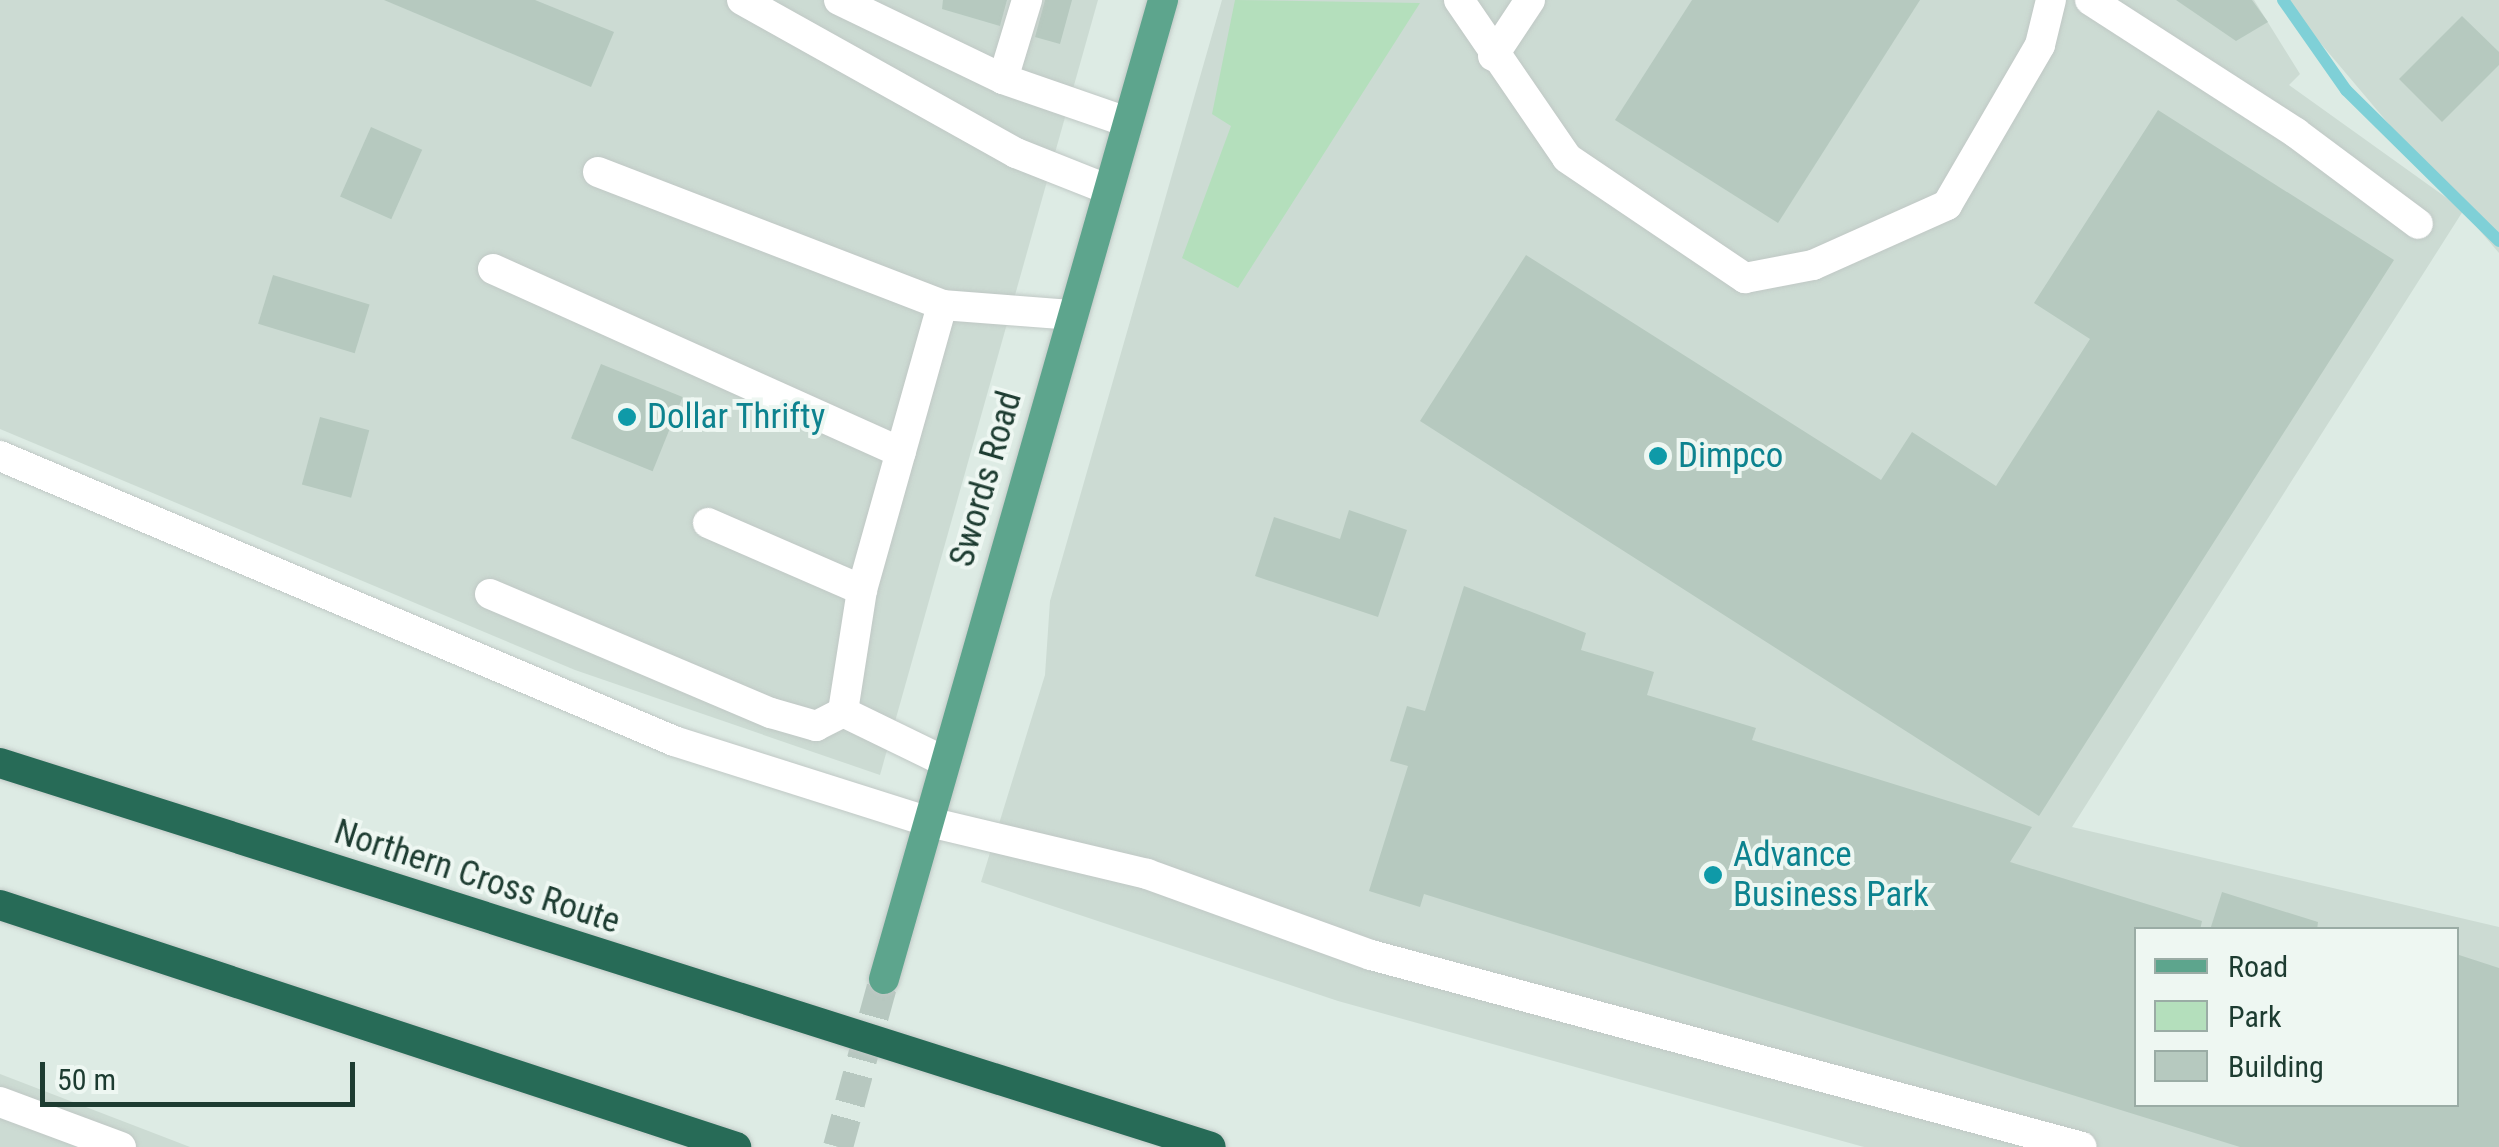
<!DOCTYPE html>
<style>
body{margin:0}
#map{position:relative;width:2499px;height:1147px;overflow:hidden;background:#ddebe4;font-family:"Roboto Condensed",sans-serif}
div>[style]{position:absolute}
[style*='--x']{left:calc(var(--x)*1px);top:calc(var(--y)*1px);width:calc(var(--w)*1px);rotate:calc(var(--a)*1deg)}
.built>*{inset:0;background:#ccdbd3}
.green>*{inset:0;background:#b4dfbc}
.stream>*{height:12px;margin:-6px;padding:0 6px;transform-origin:6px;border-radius:6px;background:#7fd0d7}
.building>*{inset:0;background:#b6c9bf;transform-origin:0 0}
.major-tunnel>*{height:30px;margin-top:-15px;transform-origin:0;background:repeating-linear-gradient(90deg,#b7c8c0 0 30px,transparent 0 45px)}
.roads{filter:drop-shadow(0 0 2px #c0c8c5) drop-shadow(0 0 2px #c0c8c5)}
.minor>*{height:30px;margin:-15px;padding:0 15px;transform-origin:15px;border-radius:15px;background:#fff}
.major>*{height:30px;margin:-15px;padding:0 15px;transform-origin:15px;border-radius:15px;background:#5da58d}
.highway>*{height:30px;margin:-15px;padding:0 15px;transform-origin:15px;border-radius:15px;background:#276b57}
.dots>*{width:28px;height:28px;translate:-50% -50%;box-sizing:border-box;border:5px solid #eef7f2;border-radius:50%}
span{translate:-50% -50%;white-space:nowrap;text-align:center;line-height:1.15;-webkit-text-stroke:8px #eef7f2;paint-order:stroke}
.culture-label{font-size:35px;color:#0d838f}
.left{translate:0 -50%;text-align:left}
.street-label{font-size:35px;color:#1d3c31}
.legend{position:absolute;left:2134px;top:927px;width:325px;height:180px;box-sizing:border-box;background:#eef7f2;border:2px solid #9aaca5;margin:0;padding:12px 18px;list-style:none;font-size:30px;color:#1d3c31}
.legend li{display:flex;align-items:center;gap:20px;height:50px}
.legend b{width:50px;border:2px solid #9aaca5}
.scale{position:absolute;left:40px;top:1062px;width:315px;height:45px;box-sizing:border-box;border:5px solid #1d3c31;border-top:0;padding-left:12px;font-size:30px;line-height:35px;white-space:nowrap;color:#1d3c31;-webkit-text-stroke:8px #eef7f2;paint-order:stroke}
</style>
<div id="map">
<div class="built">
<div style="clip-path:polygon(0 0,1098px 0,880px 775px,575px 670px,0 429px)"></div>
<div style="clip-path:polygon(evenodd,1222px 0,2254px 0,2300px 74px,2289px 85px,2458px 206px,2284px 0,2499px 0,2499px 253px,2463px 211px,2072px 827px,2499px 927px,2499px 1147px,1864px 1147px,1338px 1001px,981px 882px,1045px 675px,1050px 601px,1222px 0,2136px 930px,2456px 930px,2456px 1104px,2136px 1104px,2136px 930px)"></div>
<div style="clip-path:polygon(0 1074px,190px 1147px,0 1147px)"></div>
</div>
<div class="green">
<div style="clip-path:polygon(1235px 0,1420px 3px,1238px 288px,1182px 258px,1231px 126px,1212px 114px)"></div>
</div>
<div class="stream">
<div style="--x:2283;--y:0;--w:110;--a:55"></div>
<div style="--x:2346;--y:90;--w:215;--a:44.6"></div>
</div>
<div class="building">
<div style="clip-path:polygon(384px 0,535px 0,614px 32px,591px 87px)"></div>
<div style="clip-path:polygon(943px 0,1007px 0,1000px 26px,942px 9px)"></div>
<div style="clip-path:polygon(1045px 0,1072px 0,1060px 44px,1035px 37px)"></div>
<div style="clip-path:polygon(1692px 0,1920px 0,1778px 223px,1615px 120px)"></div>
<div style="clip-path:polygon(2176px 0,2252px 0,2268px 22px,2236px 41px)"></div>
<div style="clip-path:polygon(2462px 16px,2499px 52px,2499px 65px,2442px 122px,2399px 79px)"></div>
<div style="clip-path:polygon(2158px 110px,2394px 260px,2039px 816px,1420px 421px,1526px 255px,1881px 480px,1912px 432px,1996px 486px,2090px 339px,2034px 303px)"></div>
<div style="left:371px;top:127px;width:56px;height:76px;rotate:24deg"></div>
<div style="left:273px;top:275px;width:101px;height:51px;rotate:17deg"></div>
<div style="left:601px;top:364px;width:88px;height:80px;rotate:22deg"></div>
<div style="left:320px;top:417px;width:51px;height:70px;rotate:15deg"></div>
<div style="clip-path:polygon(1349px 510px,1407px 530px,1378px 617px,1255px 576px,1274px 517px,1340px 539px)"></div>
<div style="clip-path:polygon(1464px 586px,1586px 633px,1581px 650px,1654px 672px,1647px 695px,1756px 728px,1752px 740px,2032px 827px,2010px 862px,2202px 921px,2200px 930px,2136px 930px,2136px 1104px,2456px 1104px,2456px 954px,2499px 968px,2499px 1147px,2240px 1147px,1424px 894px,1420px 907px,1369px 891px,1408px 766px,1390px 761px,1407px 706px,1425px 711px)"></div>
<div style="clip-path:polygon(2222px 892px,2318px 922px,2317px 930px,2210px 930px)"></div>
</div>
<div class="major-tunnel">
<div style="--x:838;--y:1147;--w:174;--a:-74.7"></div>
</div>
<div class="roads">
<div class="minor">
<div style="--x:742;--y:0;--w:314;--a:29.2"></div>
<div style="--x:1016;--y:153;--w:98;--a:21.6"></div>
<div style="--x:839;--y:0;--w:182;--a:25.7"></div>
<div style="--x:1003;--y:79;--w:131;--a:19.1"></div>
<div style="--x:1459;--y:0;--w:191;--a:55.6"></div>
<div style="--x:1567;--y:158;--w:215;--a:34"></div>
<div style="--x:1745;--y:278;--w:69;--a:-10.8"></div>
<div style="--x:1813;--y:265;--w:147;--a:-24.1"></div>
<div style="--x:1947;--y:205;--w:185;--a:-59.8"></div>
<div style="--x:2040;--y:45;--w:46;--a:-76.3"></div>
<div style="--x:2090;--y:0;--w:245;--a:32.8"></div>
<div style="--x:2296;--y:133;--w:152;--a:36.7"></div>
<div style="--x:1493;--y:56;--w:67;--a:-56.5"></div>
<div style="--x:1003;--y:79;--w:83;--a:-73.1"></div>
<div style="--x:598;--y:172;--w:369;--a:21.1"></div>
<div style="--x:493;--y:269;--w:447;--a:24.2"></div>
<div style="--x:0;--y:456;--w:732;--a:22.92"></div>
<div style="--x:674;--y:741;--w:268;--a:17.6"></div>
<div style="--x:929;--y:822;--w:224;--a:13.4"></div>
<div style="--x:1147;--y:874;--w:238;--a:19.9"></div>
<div style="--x:1371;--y:955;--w:736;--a:15.11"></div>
<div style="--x:708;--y:523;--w:168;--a:23.5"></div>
<div style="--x:862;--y:590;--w:123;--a:98.9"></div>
<div style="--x:843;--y:712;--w:112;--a:25.9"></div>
<div style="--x:862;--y:590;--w:296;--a:-74.3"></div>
<div style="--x:942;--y:305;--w:129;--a:4.4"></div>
<div style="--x:490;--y:594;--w:305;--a:23"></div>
<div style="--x:771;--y:713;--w:47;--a:16.1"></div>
<div style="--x:816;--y:726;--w:30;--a:-27"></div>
<div style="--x:0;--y:1102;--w:129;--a:20.4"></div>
</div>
<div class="major">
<div style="--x:884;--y:979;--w:1018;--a:-74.09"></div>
</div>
<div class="highway">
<div style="--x:0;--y:763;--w:1270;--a:17.59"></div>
<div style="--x:0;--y:905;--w:775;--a:18.2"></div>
</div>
</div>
<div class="dots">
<div style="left:627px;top:417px;background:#0f9aa8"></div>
<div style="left:1658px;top:456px;background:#0f9aa8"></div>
<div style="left:1713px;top:875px;background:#0f9aa8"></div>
</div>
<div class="culture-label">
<span class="left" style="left:647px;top:417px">Dollar Thrifty</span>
<span class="left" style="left:1678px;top:456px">Dimpco</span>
<span class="left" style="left:1733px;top:875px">Advance<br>Business Park</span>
</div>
<div class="street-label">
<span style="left:986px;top:479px;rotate:-74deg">Swords Road</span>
<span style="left:477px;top:877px;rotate:18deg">Northern Cross Route</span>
</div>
<ul class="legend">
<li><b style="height:12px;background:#5da58d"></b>Road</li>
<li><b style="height:28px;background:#b4dfbc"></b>Park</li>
<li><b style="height:28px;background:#b6c9bf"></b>Building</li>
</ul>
<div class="scale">50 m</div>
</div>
